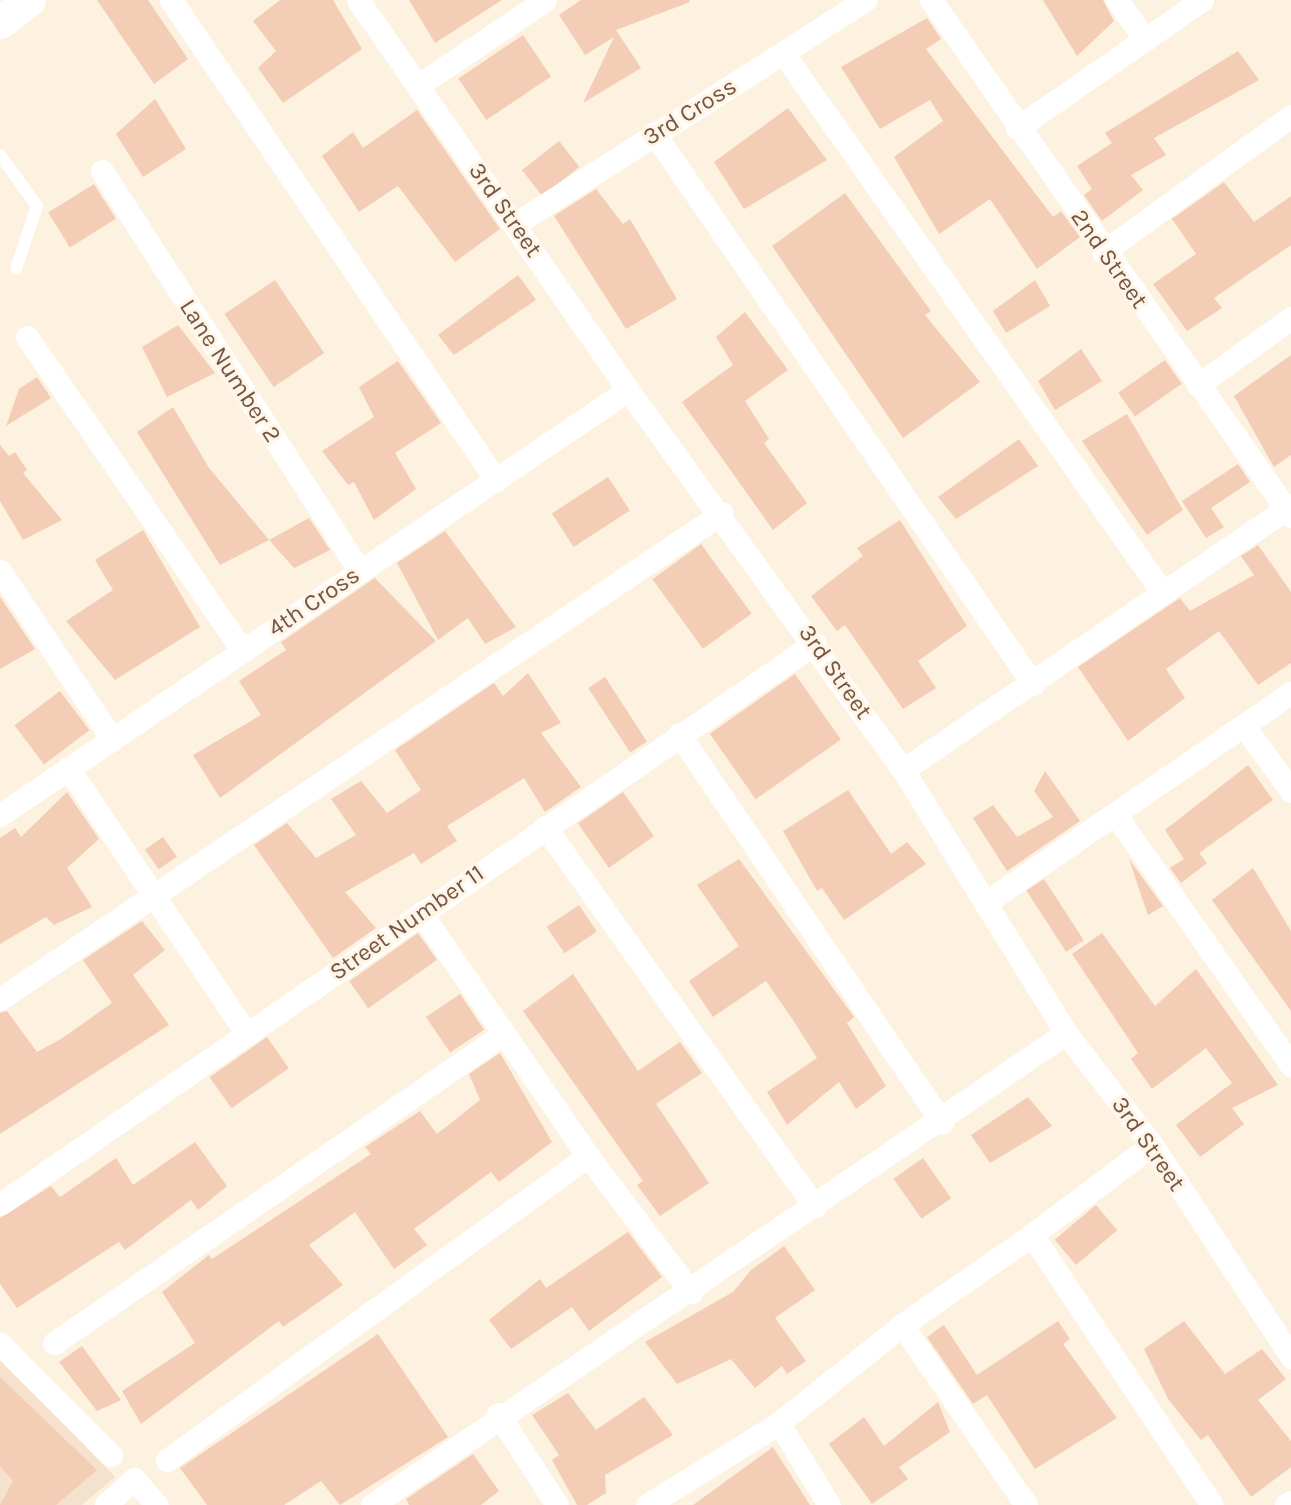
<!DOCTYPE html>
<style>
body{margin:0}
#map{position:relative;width:1291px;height:1505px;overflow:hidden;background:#fdf1df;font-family:Karla,sans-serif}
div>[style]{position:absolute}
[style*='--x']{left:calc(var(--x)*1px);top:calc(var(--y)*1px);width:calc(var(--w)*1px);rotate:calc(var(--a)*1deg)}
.residential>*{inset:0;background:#f5e2cd}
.building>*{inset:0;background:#f3cdb6;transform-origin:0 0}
.lane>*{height:12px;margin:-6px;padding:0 6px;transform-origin:6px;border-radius:6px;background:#fff}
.street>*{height:23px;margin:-11.5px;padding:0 11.5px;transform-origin:11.5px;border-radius:11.5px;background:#fff}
.secondary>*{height:33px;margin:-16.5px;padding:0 16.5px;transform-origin:16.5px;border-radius:16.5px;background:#fff}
span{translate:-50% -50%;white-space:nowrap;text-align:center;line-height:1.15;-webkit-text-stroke:6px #fff5e6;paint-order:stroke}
.street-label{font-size:24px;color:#745646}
</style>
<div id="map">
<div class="residential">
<div style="clip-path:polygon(0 1358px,115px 1477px,82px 1505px,0 1505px)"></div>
</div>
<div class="building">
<div style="clip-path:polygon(97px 0,148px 0,188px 59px,154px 84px)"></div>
<div style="clip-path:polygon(280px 0,333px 0,362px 49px,283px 103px,258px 68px,276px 51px,253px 21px)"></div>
<div style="clip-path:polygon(409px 0,502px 0,435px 43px)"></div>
<div style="clip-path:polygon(581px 0,689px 0,690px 2px,616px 30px,641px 68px,583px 103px,614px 37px,585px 55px,559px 15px)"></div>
<div style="clip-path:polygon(1043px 0,1103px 0,1114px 21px,1077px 56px)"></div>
<div style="clip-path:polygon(927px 18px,941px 39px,926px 49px,1053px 217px,1061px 211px,1080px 237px,1037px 269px,990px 199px,939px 234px,894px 157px,943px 121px,930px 100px,880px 129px,841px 67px)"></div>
<div style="left:523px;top:35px;width:50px;height:78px;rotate:56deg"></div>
<div style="clip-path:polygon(1238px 51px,1259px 80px,1154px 138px,1166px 155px,1131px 175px,1143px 190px,1102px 221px,1084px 195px,1092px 189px,1077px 166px,1112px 143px,1105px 133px)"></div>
<div style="clip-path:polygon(155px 99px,186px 149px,143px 177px,116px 134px)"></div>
<div style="clip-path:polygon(788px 108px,827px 160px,744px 209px,714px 162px)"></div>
<div style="clip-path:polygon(417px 110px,500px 229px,455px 262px,398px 186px,359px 212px,322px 156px,353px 132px,363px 148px)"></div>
<div style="left:559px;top:141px;width:33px;height:47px;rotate:52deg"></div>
<div style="clip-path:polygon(1224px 182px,1254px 222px,1291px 196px,1291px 245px,1214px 298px,1222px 308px,1187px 331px,1153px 284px,1196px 254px,1172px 219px)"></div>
<div style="left:94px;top:184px;width:41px;height:54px;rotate:58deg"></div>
<div style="clip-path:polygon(596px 189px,623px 224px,630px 219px,677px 299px,626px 329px,554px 216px)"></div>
<div style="clip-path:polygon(845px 193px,931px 311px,925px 315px,980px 382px,903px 438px,772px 246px)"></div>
<div style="clip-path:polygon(518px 275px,536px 300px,454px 355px,438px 335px)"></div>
<div style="left:275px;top:280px;width:88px;height:61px;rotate:56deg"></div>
<div style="clip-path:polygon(1035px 280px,1050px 306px,1006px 333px,993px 311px)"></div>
<div style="clip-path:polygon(745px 312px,788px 370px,745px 401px,769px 439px,764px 443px,807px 503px,773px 530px,682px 402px,733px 365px,716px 337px)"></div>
<div style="clip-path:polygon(178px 325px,215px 373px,167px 397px,142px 347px)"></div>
<div style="clip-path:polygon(1081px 349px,1102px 381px,1055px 410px,1038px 381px)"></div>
<div style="clip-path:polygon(1291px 355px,1291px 455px,1274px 467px,1234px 396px)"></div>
<div style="left:1165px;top:360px;width:29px;height:57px;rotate:55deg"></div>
<div style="clip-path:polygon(398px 361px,441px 423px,395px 453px,416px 489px,374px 520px,354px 482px,348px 485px,322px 451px,374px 417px,359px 387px)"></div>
<div style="clip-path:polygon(37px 377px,51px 398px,6px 426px,19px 389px)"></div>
<div style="clip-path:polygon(173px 407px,209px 468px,269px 540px,220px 565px,137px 432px)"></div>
<div style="clip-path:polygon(1127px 414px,1183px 510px,1147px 535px,1082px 441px)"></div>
<div style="clip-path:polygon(1019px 439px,1038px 466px,956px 519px,938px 497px)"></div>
<div style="clip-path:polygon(0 445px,9px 456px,15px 452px,27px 470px,23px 473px,62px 520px,23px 540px,0 501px)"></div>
<div style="clip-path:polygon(1238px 464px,1250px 482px,1211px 508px,1224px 527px,1206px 538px,1182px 501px)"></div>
<div style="left:608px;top:477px;width:40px;height:67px;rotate:57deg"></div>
<div style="clip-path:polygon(309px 518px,330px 550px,294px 568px,269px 540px)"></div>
<div style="clip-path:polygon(900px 520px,967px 626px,918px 661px,936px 688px,903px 709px,845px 625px,837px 631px,811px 596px,863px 556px,857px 548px)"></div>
<div style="clip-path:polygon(143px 530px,200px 627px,115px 680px,66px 621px,113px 590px,95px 560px)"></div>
<div style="clip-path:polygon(445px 531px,516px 627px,485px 644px,468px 618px,438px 640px,397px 563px)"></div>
<div style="left:701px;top:544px;width:86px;height:60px;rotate:54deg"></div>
<div style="clip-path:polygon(1258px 545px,1291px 592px,1291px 663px,1258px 685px,1219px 631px,1166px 669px,1185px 698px,1128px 741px,1078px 667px,1180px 598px,1190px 611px,1254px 575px,1241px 556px)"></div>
<div style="clip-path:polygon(375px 578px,436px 641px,220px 798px,193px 755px,261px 715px,239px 681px,286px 650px,281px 642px)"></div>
<div style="clip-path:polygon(0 597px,35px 649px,0 669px)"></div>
<div style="clip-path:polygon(528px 673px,561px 723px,541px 733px,581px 787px,545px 812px,524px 778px,447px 826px,457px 841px,421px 864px,414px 853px,345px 892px,376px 928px,333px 958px,254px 845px,287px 823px,316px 858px,356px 835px,331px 799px,361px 781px,387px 813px,421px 790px,395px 750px,494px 683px,503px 696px)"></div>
<div style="left:795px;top:674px;width:80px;height:104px;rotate:55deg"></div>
<div style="left:605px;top:677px;width:77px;height:20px;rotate:57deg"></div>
<div style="left:60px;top:691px;width:49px;height:57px;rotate:53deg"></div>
<div style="clip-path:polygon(1248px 765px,1273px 800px,1199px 853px,1207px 863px,1181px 883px,1170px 868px,1184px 859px,1165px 830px)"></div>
<div style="clip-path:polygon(1045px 771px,1080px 821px,1007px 871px,973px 818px,993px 805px,1017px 837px,1053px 817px,1034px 791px)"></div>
<div style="clip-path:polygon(848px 790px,891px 854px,907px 842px,926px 864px,844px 920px,822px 888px,817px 891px,783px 831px)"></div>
<div style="clip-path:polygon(67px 792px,99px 839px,67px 868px,92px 907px,54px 925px,46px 917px,0 944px,0 838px,15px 828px,21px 837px)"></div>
<div style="left:623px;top:792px;width:54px;height:55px;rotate:55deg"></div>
<div style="left:163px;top:837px;width:24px;height:22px;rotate:55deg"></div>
<div style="clip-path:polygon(739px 859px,854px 1017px,847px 1023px,886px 1086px,856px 1109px,839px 1082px,787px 1125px,767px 1092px,817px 1058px,793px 1020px,766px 981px,713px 1017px,689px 981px,739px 946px,697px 885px)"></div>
<div style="clip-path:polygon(1129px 859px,1163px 906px,1148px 915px,1139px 889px)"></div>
<div style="clip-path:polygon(1253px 868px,1291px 931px,1291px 1011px,1212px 900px)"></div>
<div style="left:1044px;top:879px;width:73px;height:21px;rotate:57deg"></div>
<div style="left:579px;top:905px;width:32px;height:39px;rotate:56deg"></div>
<div style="clip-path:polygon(142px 921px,165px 950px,133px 975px,169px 1025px,0 1134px,0 1013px,7px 1011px,37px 1052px,61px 1039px,112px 1003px,83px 960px)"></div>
<div style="left:418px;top:933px;width:33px;height:84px;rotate:55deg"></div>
<div style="clip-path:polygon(1102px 933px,1155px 1006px,1196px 969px,1278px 1085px,1232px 1108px,1244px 1124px,1200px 1157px,1176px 1125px,1232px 1083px,1206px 1048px,1152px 1089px,1131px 1059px,1138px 1053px,1072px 954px)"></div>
<div style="clip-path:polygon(573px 974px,638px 1071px,680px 1042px,702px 1073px,656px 1104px,709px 1183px,660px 1216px,637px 1185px,643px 1181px,523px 1011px)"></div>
<div style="left:460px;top:994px;width:43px;height:41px;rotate:56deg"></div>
<div style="left:267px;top:1037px;width:38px;height:70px;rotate:55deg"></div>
<div style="clip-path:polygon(500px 1053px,552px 1142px,499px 1182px,491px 1172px,414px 1229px,427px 1245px,394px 1269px,355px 1212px,309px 1245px,343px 1285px,283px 1327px,279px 1321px,141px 1424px,122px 1391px,195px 1343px,162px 1292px,209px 1255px,212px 1259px,371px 1154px,365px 1147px,420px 1111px,437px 1134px,480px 1100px,469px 1074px)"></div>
<div style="clip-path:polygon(1028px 1097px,1052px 1126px,990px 1163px,971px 1135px)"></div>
<div style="clip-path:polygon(195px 1142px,227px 1186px,198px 1210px,191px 1200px,125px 1250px,119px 1242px,17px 1308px,0 1284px,0 1218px,51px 1186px,60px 1197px,116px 1158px,133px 1185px)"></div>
<div style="left:923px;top:1158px;width:49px;height:36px;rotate:55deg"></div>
<div style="left:1096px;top:1205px;width:33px;height:54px;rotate:50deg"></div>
<div style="clip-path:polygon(628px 1232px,662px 1277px,589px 1331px,572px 1307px,511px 1349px,489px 1320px,540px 1279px,546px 1288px)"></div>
<div style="clip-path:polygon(784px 1246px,815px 1290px,775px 1318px,806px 1361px,787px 1374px,782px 1366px,755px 1388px,731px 1359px,677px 1384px,645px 1342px,733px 1292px,751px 1270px)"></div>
<div style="clip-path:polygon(1058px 1321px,1070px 1339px,1063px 1344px,1117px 1418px,1035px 1469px,987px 1395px,973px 1404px,927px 1337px,944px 1325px,977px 1375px)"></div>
<div style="clip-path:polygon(1184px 1321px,1225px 1374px,1262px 1349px,1286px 1379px,1258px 1400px,1291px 1441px,1291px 1467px,1251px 1497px,1208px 1435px,1201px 1440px,1168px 1399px,1144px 1349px)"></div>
<div style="clip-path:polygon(378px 1334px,448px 1437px,340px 1505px,321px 1481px,284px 1505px,207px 1505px,180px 1468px)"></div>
<div style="clip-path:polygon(82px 1346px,121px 1400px,97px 1411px,59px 1362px)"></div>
<div style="clip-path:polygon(0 1377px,97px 1470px,56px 1505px,0 1505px,13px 1481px,0 1466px)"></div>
<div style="clip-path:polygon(568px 1393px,596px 1430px,644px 1397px,673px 1435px,605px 1475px,606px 1493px,587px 1505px,577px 1505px,552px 1460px,559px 1455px,532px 1415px)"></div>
<div style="clip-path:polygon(938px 1402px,950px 1432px,899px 1467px,908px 1479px,872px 1504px,829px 1444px,864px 1417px,884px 1446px)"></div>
<div style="clip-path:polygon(773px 1447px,810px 1505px,693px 1505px)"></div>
<div style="clip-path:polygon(473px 1454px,499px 1491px,481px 1505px,409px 1505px,406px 1499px)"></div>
</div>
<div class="lane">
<div style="--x:0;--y:155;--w:63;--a:54"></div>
<div style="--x:37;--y:206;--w:66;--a:108.4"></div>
</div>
<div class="street">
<div style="--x:171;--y:0;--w:580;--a:55.9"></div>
<div style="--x:358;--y:0;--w:474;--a:55.3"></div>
<div style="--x:628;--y:390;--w:469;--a:54.1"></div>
<div style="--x:903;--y:770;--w:309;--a:58.2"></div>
<div style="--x:1066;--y:1033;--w:141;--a:52.5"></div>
<div style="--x:1152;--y:1145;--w:254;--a:56.7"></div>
<div style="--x:931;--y:0;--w:629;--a:55.1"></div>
<div style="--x:1117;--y:0;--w:49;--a:55"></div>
<div style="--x:783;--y:53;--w:660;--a:54.87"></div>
<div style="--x:419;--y:85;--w:152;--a:-34"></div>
<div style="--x:1017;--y:128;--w:225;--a:-34.7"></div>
<div style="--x:654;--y:133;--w:669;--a:55.48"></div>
<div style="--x:102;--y:171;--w:476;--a:57.2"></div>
<div style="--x:515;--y:224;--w:416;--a:-32.6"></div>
<div style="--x:1103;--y:252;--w:232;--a:-35.9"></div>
<div style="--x:27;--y:337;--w:380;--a:55.5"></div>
<div style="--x:1198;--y:385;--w:115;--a:-35.8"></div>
<div style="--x:0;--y:571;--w:202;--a:56.3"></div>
<div style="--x:1244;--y:726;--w:80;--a:54.1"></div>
<div style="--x:679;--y:734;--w:469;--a:55.9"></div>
<div style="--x:68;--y:768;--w:321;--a:56.1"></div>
<div style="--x:903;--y:770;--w:470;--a:-34.3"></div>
<div style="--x:1115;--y:814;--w:307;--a:55"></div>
<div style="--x:0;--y:815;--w:758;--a:-34.09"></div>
<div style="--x:545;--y:827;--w:466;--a:54.6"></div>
<div style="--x:985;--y:903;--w:371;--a:-34.5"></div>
<div style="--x:421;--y:913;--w:295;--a:55.5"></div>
<div style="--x:588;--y:1156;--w:171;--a:52.9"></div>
<div style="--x:0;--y:999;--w:870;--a:-33.95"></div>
<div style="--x:0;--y:1204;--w:989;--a:-34.54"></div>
<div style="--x:1032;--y:1235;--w:150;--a:-36.9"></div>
<div style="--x:902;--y:1325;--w:219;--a:55.4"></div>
<div style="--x:54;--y:1343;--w:544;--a:-34.51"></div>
<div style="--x:0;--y:1344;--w:157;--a:45"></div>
<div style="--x:498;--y:1414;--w:108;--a:57"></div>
<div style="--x:779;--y:1423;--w:96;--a:58.6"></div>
<div style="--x:167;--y:1460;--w:519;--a:-35.83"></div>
<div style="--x:106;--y:1505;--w:38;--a:-43"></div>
<div style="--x:134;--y:1479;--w:35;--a:49"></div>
<div style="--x:372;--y:1505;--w:839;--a:-34.22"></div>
<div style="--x:647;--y:1505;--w:155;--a:-31.8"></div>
<div style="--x:779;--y:1423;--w:157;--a:-38.5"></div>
<div style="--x:902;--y:1325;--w:158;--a:-34.7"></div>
<div style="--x:1032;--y:1235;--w:324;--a:56.3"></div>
<div style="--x:1286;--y:1505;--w:6;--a:-31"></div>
</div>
<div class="secondary">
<div style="--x:0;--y:22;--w:36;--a:-37"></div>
</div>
<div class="street-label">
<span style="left:690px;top:112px;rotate:-32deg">3rd Cross</span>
<span style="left:505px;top:210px;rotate:55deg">3rd Street</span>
<span style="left:1109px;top:259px;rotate:55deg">2nd Street</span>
<span style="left:230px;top:371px;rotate:57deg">Lane Number 2</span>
<span style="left:314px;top:602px;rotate:-34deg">4th Cross</span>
<span style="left:835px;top:672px;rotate:55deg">3rd Street</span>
<span style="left:407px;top:923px;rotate:-35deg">Street Number 11</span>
<span style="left:1148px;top:1144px;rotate:55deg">3rd Street</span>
</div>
</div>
